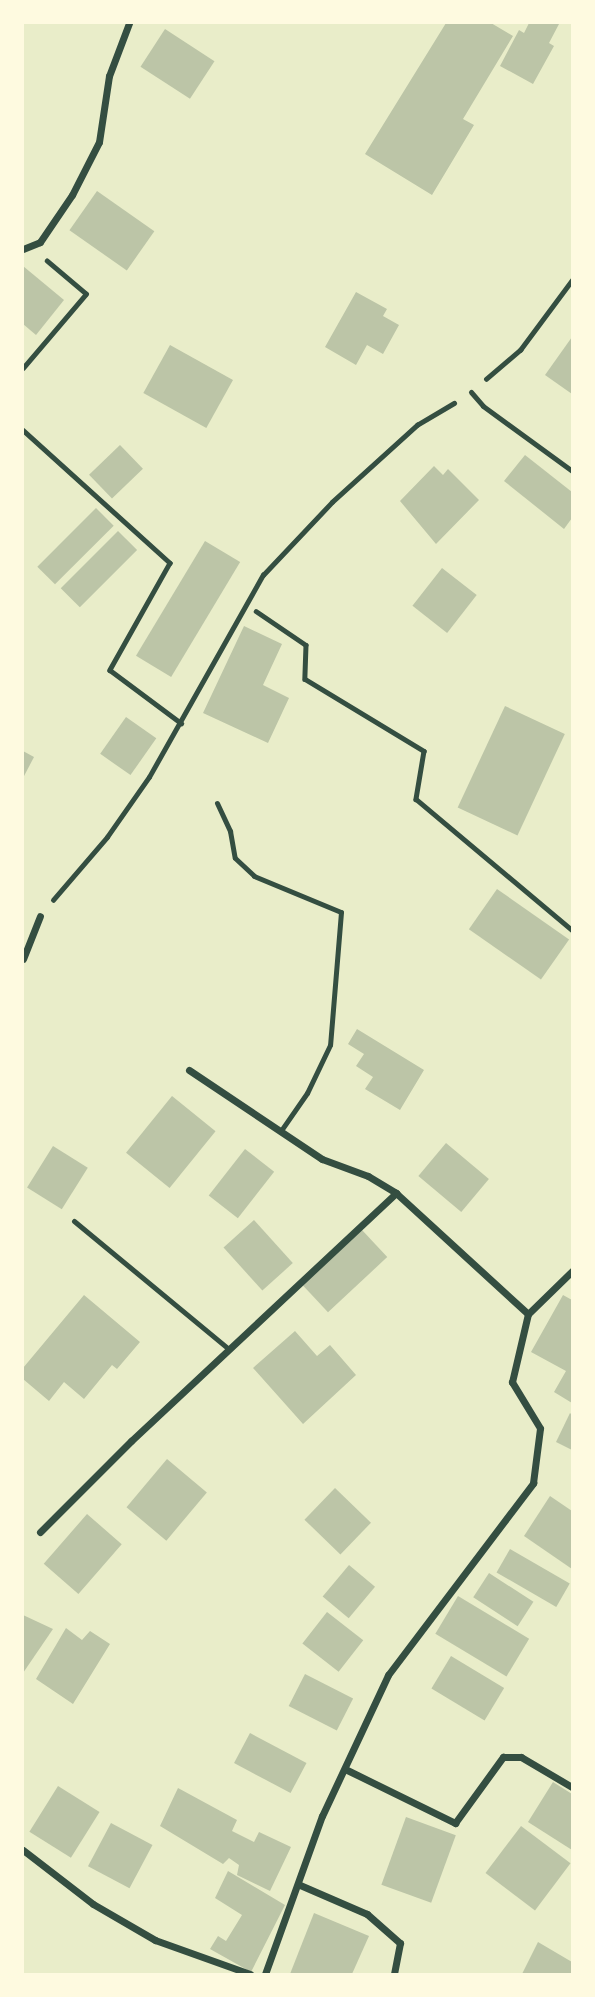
<!DOCTYPE html>
<style>
body{margin:0}
#map{position:relative;width:595px;height:1997px;overflow:hidden;background:#e9edc9;font-family:Jost,sans-serif}
div>[style]{position:absolute}
[style*='--x']{left:calc(var(--x)*1px);top:calc(var(--y)*1px);width:calc(var(--w)*1px);rotate:calc(var(--a)*1deg)}
.building>*{inset:0;background:#bcc5a7;transform-origin:0 0}
.path>*{height:4.5px;margin:-2.25px;padding:0 2.25px;transform-origin:2.25px;border-radius:2.25px;background:#344e41}
.service>*{height:5px;margin:-2.5px;padding:0 2.5px;transform-origin:2.5px;border-radius:2.5px;background:#344e41}
.minor>*{height:7px;margin:-3.5px;padding:0 3.5px;transform-origin:3.5px;border-radius:3.5px;background:#344e41}
span{translate:-50% -50%;white-space:nowrap;text-align:center;line-height:1.15;-webkit-text-stroke:5px #fefae0;paint-order:stroke}
.frame{position:absolute;inset:0;border:24px solid #fefae0;pointer-events:none}
</style>
<div id="map">
<div class="building">
<div style="clip-path:polygon(446px 23px,491px 23px,513px 36px,463px 119px,474px 125px,432px 195px,365px 154px)"></div>
<div style="clip-path:polygon(529px 23px,559px 24px,549px 43px,554px 46px,533px 84px,500px 66px,519px 30px,524px 33px)"></div>
<div style="left:165px;top:29px;width:59px;height:45px;rotate:33deg"></div>
<div style="left:97px;top:191px;width:70px;height:48px;rotate:35deg"></div>
<div style="clip-path:polygon(23px 266px,64px 300px,36px 335px,23px 324px)"></div>
<div style="clip-path:polygon(356px 292px,387px 309px,383px 316px,399px 325px,383px 354px,367px 345px,356px 365px,325px 347px)"></div>
<div style="clip-path:polygon(572px 337px,572px 394px,545px 375px)"></div>
<div style="left:170px;top:345px;width:72px;height:55px;rotate:29deg"></div>
<div style="left:120px;top:445px;width:33px;height:43px;rotate:46deg"></div>
<div style="clip-path:polygon(525px 455px,572px 492px,572px 518px,564px 529px,504px 481px)"></div>
<div style="clip-path:polygon(434px 466px,443px 475px,448px 469px,479px 500px,436px 544px,400px 501px)"></div>
<div style="left:96px;top:508px;width:25px;height:83px;rotate:45deg"></div>
<div style="left:118px;top:531px;width:27px;height:81px;rotate:45deg"></div>
<div style="left:205px;top:541px;width:41px;height:134px;rotate:31deg"></div>
<div style="left:442px;top:568px;width:44px;height:48px;rotate:38deg"></div>
<div style="clip-path:polygon(244px 626px,282px 644px,263px 685px,289px 698px,268px 743px,203px 713px)"></div>
<div style="left:505px;top:706px;width:66px;height:112px;rotate:25deg"></div>
<div style="left:126px;top:717px;width:37px;height:45px;rotate:35deg"></div>
<div style="clip-path:polygon(23px 751px,34px 757px,23px 778px)"></div>
<div style="left:497px;top:889px;width:88px;height:49px;rotate:35deg"></div>
<div style="clip-path:polygon(357px 1029px,424px 1070px,400px 1110px,365px 1089px,373px 1077px,356px 1066px,364px 1054px,348px 1044px)"></div>
<div style="left:172px;top:1096px;width:56px;height:73px;rotate:39deg"></div>
<div style="left:446px;top:1143px;width:56px;height:43px;rotate:40deg"></div>
<div style="left:53px;top:1146px;width:41px;height:49px;rotate:32deg"></div>
<div style="left:245px;top:1149px;width:37px;height:59px;rotate:38deg"></div>
<div style="left:254px;top:1220px;width:58px;height:41px;rotate:48deg"></div>
<div style="left:362px;top:1230px;width:37px;height:81px;rotate:47deg"></div>
<div style="clip-path:polygon(84px 1295px,140px 1342px,117px 1369px,112px 1365px,84px 1399px,64px 1382px,49px 1401px,23px 1379px,23px 1368px)"></div>
<div style="clip-path:polygon(563px 1295px,572px 1300px,572px 1403px,554px 1392px,566px 1371px,531px 1352px)"></div>
<div style="clip-path:polygon(295px 1331px,317px 1356px,330px 1345px,356px 1375px,303px 1424px,253px 1368px)"></div>
<div style="clip-path:polygon(570px 1413px,572px 1415px,572px 1450px,556px 1442px)"></div>
<div style="left:167px;top:1459px;width:52px;height:63px;rotate:40deg"></div>
<div style="left:335px;top:1488px;width:50px;height:44px;rotate:44deg"></div>
<div style="clip-path:polygon(550px 1496px,572px 1511px,572px 1569px,524px 1536px)"></div>
<div style="left:87px;top:1514px;width:46px;height:66px;rotate:41deg"></div>
<div style="left:510px;top:1549px;width:69px;height:27px;rotate:30deg"></div>
<div style="left:349px;top:1565px;width:34px;height:41px;rotate:40deg"></div>
<div style="left:489px;top:1573px;width:53px;height:29px;rotate:33deg"></div>
<div style="left:458px;top:1596px;width:83px;height:44px;rotate:31deg"></div>
<div style="left:327px;top:1612px;width:46px;height:40px;rotate:38deg"></div>
<div style="clip-path:polygon(23px 1615px,53px 1629px,23px 1673px)"></div>
<div style="clip-path:polygon(66px 1628px,82px 1640px,90px 1631px,110px 1644px,73px 1704px,36px 1679px)"></div>
<div style="left:451px;top:1656px;width:62px;height:38px;rotate:31deg"></div>
<div style="left:305px;top:1674px;width:54px;height:36px;rotate:27deg"></div>
<div style="left:250px;top:1733px;width:64px;height:34px;rotate:28deg"></div>
<div style="clip-path:polygon(553px 1782px,572px 1794px,572px 1850px,528px 1822px)"></div>
<div style="left:58px;top:1786px;width:49px;height:54px;rotate:32deg"></div>
<div style="clip-path:polygon(178px 1788px,237px 1820px,232px 1831px,254px 1842px,259px 1832px,291px 1847px,270px 1891px,237px 1875px,239px 1865px,229px 1858px,223px 1864px,160px 1826px)"></div>
<div style="left:406px;top:1817px;width:53px;height:72px;rotate:20deg"></div>
<div style="left:111px;top:1823px;width:47px;height:49px;rotate:28deg"></div>
<div style="left:521px;top:1826px;width:62px;height:59px;rotate:37deg"></div>
<div style="clip-path:polygon(228px 1871px,285px 1905px,251px 1972px,210px 1949px,218px 1936px,226px 1941px,242px 1915px,215px 1898px)"></div>
<div style="clip-path:polygon(314px 1913px,369px 1936px,352px 1974px,290px 1974px)"></div>
<div style="clip-path:polygon(538px 1942px,572px 1962px,572px 1974px,522px 1974px)"></div>
</div>
<div class="path">
<div style="--x:23;--y:368;--w:97;--a:-49.6"></div>
<div style="--x:86;--y:294;--w:51;--a:-139.8"></div>
<div style="--x:486;--y:379;--w:45;--a:-40.5"></div>
<div style="--x:520;--y:350;--w:87;--a:-53.4"></div>
<div style="--x:23;--y:430;--w:198;--a:42.1"></div>
<div style="--x:170;--y:563;--w:123;--a:119.3"></div>
<div style="--x:110;--y:670;--w:89;--a:36.7"></div>
<div style="--x:256;--y:611;--w:60;--a:34.2"></div>
<div style="--x:306;--y:645;--w:34;--a:92"></div>
<div style="--x:305;--y:679;--w:139;--a:31.2"></div>
<div style="--x:424;--y:751;--w:49;--a:99.5"></div>
<div style="--x:416;--y:799;--w:204;--a:40"></div>
<div style="--x:53;--y:900;--w:83;--a:-49.4"></div>
<div style="--x:107;--y:837;--w:73;--a:-55"></div>
<div style="--x:149;--y:777;--w:232;--a:-60.6"></div>
<div style="--x:263;--y:575;--w:100;--a:-46.6"></div>
<div style="--x:332;--y:502;--w:115;--a:-42.2"></div>
<div style="--x:417;--y:425;--w:43;--a:-30.7"></div>
</div>
<div class="service">
<div style="--x:471;--y:392;--w:18;--a:49"></div>
<div style="--x:483;--y:406;--w:110;--a:36.1"></div>
<div style="--x:217;--y:803;--w:31;--a:65"></div>
<div style="--x:230;--y:831;--w:27;--a:80"></div>
<div style="--x:235;--y:858;--w:26;--a:43"></div>
<div style="--x:254;--y:876;--w:94;--a:22.5"></div>
<div style="--x:341;--y:912;--w:133;--a:94.7"></div>
<div style="--x:330;--y:1045;--w:53;--a:115.6"></div>
<div style="--x:307;--y:1093;--w:47;--a:124.7"></div>
<div style="--x:74;--y:1221;--w:201;--a:39.6"></div>
</div>
<div class="minor">
<div style="--x:23;--y:249;--w:18;--a:-22"></div>
<div style="--x:40;--y:242;--w:57;--a:-55.8"></div>
<div style="--x:72;--y:195;--w:59;--a:-63"></div>
<div style="--x:99;--y:142;--w:67;--a:-81.4"></div>
<div style="--x:109;--y:76;--w:57;--a:-69.3"></div>
<div style="--x:23;--y:959;--w:46;--a:-68.4"></div>
<div style="--x:189;--y:1070;--w:160;--a:33.8"></div>
<div style="--x:322;--y:1159;--w:49;--a:20.3"></div>
<div style="--x:368;--y:1176;--w:33;--a:31"></div>
<div style="--x:396;--y:1193;--w:179;--a:42.5"></div>
<div style="--x:40;--y:1532;--w:129;--a:-45"></div>
<div style="--x:131;--y:1441;--w:363;--a:-43.1"></div>
<div style="--x:345;--y:1769;--w:123;--a:26.1"></div>
<div style="--x:455;--y:1823;--w:82;--a:-54"></div>
<div style="--x:503;--y:1757;--w:18;--a:0"></div>
<div style="--x:521;--y:1757;--w:59;--a:30.5"></div>
<div style="--x:23;--y:1850;--w:88;--a:37.6"></div>
<div style="--x:93;--y:1904;--w:72;--a:30.1"></div>
<div style="--x:155;--y:1940;--w:101;--a:19.7"></div>
<div style="--x:300;--y:1885;--w:73;--a:23.4"></div>
<div style="--x:367;--y:1914;--w:44;--a:41.3"></div>
<div style="--x:400;--y:1943;--w:32;--a:101"></div>
<div style="--x:265;--y:1974;--w:168;--a:-70.2"></div>
<div style="--x:322;--y:1816;--w:156;--a:-64.9"></div>
<div style="--x:388;--y:1675;--w:241;--a:-52.9"></div>
<div style="--x:533;--y:1483;--w:55;--a:-82.7"></div>
<div style="--x:540;--y:1428;--w:54;--a:-121.3"></div>
<div style="--x:512;--y:1382;--w:70;--a:-76.8"></div>
<div style="--x:528;--y:1314;--w:62;--a:-44.3"></div>
</div>
<div class="frame"></div>
</div>
